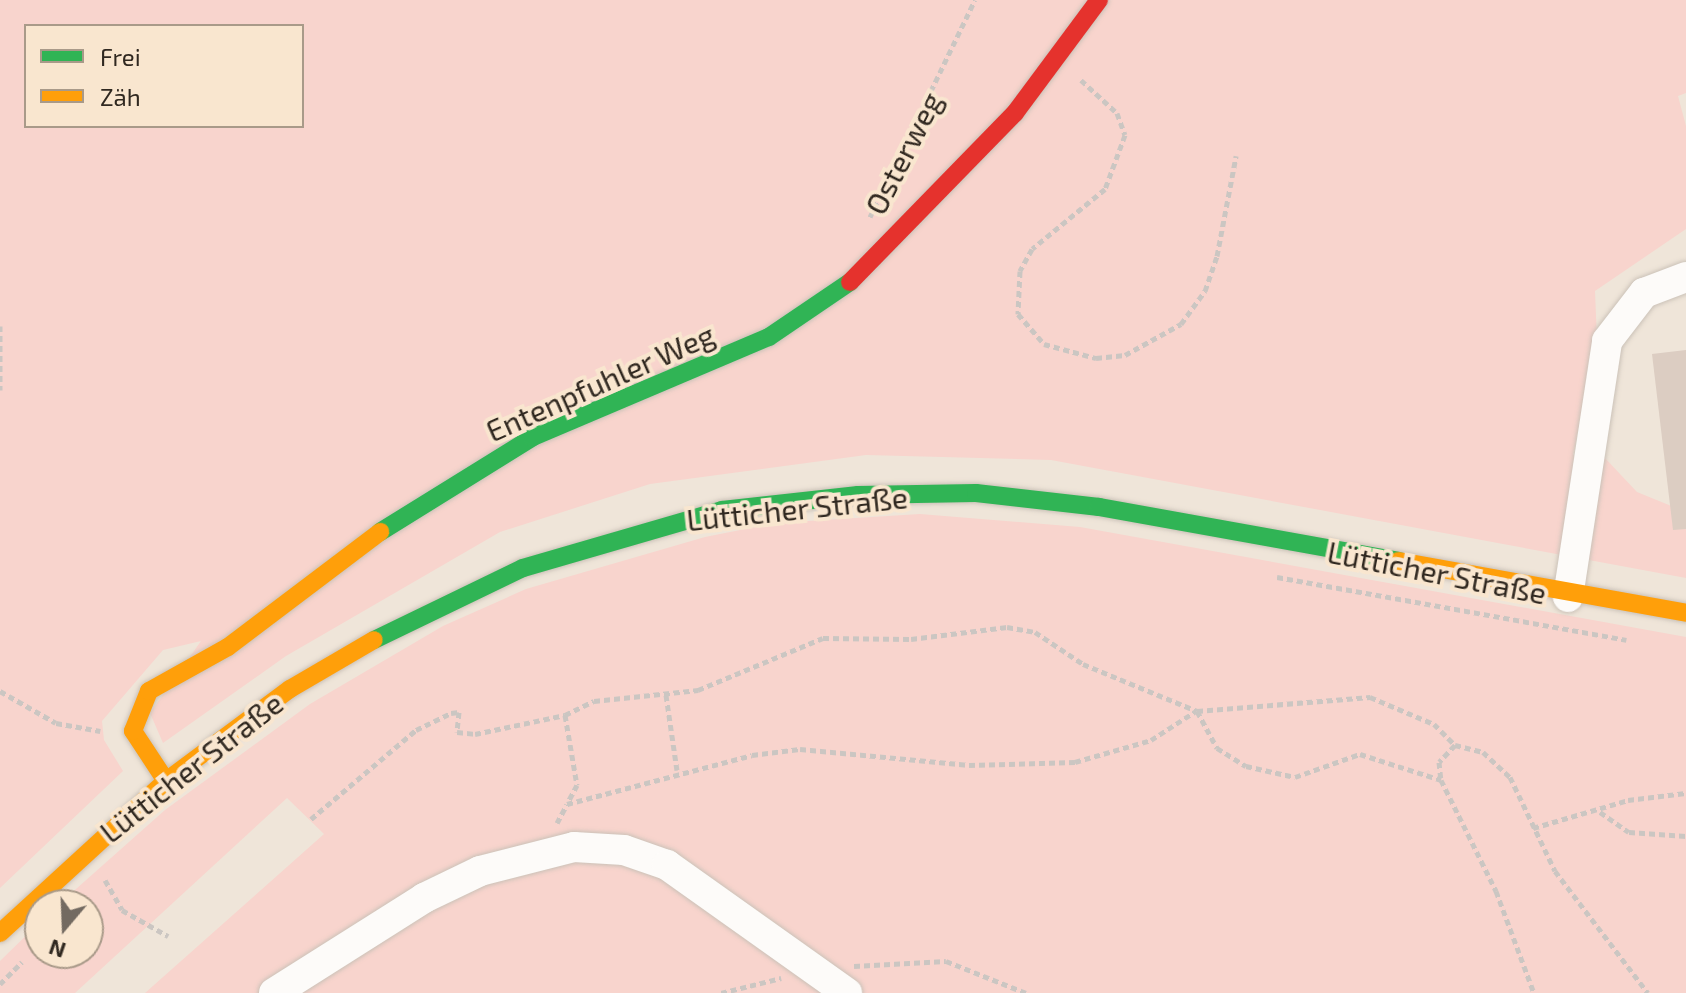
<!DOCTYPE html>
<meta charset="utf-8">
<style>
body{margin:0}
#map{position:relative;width:1686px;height:993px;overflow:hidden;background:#efe5d9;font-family:"Exo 2",sans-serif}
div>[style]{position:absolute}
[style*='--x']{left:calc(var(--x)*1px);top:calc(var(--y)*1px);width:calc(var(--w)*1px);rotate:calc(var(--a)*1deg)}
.green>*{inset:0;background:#f8d4cd}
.building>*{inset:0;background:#dccdc2}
.path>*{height:5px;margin-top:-2.5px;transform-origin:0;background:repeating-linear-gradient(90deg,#cbc6c2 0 6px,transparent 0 10px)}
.roads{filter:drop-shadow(0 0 2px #cbc2b8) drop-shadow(0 0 2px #cbc2b8)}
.street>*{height:30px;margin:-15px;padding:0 15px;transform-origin:15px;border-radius:15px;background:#fdfbf9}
.fast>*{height:18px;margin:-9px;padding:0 9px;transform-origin:9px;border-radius:9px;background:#30b455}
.slow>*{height:18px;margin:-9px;padding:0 9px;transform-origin:9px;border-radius:9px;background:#ff9f0a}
.jam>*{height:18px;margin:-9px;padding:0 9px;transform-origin:9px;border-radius:9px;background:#e5322d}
span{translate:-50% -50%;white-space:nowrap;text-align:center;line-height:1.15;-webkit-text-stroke:8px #f9e6cf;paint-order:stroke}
.street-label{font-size:30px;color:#302820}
.legend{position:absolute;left:24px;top:24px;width:280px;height:104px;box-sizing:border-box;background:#f9e6cf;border:2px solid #a99a89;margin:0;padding:10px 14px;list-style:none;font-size:24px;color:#302820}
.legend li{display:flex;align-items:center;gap:16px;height:40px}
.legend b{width:40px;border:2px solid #a99a89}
.north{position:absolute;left:24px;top:889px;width:80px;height:80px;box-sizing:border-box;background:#f9e6cf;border:2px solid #a99a89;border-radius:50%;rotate:199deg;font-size:22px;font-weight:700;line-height:32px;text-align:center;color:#302820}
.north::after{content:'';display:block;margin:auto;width:28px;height:36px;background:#736a61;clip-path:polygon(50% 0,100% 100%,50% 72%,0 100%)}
</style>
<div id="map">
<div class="green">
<div style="clip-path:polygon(evenodd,0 0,1686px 0,1686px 93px,1678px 96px,1686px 126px,1686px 229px,1595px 291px,1597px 340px,1573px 455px,1604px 457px,1637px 492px,1686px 512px,1686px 578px,1051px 460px,866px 455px,650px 484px,500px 532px,286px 656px,163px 743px,150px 713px,201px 641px,163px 650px,102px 721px,104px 740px,123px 771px,0 888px,0 0,26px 26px,302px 26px,302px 126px,26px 126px,26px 26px)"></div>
<div style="clip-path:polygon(920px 514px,1080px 527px,1686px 637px,1686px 993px,145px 993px,324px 834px,287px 798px,75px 993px,0 993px,0 961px,40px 922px,40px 953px,88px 953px,88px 905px,58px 905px,165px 810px,310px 704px,443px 626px,526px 589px,705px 537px,775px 523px)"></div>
</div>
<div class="building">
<div style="clip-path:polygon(1686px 350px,1686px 529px,1673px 530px,1652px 354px)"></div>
</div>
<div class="path">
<div style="--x:1081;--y:80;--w:49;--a:42.5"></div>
<div style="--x:1117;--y:113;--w:23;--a:70"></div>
<div style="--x:1125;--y:135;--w:58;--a:110.3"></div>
<div style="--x:1105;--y:189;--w:94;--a:140.6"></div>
<div style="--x:1032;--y:249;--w:25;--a:119"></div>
<div style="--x:1020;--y:271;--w:43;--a:92.7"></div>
<div style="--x:1018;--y:314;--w:40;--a:49"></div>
<div style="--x:1044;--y:344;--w:54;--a:15.1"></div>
<div style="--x:1096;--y:358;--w:29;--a:-6"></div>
<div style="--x:1125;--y:355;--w:64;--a:-29"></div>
<div style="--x:1181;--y:324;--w:41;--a:-54"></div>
<div style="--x:1205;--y:291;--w:37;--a:-71"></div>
<div style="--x:1217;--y:256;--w:102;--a:-79.2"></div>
<div style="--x:870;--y:217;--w:241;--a:-64.2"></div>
<div style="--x:0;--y:326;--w:64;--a:90"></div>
<div style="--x:1277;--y:577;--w:355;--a:10.2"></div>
<div style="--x:0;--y:691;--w:64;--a:29.7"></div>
<div style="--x:56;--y:723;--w:45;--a:10.3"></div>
<div style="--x:666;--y:695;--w:76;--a:81.7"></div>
<div style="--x:1197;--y:711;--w:42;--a:61.6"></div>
<div style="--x:1217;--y:748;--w:34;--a:32"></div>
<div style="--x:1246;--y:766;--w:50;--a:12.7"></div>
<div style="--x:1295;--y:777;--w:69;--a:-19.5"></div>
<div style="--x:1360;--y:754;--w:85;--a:17.8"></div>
<div style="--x:565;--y:715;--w:71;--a:80.3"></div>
<div style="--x:577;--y:785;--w:19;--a:118"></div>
<div style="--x:1455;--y:745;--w:29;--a:14"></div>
<div style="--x:1483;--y:752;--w:37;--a:43"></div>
<div style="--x:1510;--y:777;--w:104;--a:64.4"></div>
<div style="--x:1555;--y:871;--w:153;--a:52.7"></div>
<div style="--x:1455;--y:745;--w:23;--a:133"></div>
<div style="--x:1439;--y:762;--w:18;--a:84"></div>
<div style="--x:1441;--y:780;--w:124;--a:63.6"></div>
<div style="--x:1496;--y:891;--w:109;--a:69.6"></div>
<div style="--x:1600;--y:812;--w:35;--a:35"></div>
<div style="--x:1629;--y:832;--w:57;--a:4"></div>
<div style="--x:311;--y:819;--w:138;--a:-40.3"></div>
<div style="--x:416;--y:730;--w:39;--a:-26"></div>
<div style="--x:451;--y:713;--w:8;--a:-7"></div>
<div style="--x:459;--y:712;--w:20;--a:96"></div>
<div style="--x:457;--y:732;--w:18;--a:6"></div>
<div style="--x:475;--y:734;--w:92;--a:-11.9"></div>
<div style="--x:565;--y:715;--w:32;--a:-26"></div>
<div style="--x:594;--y:701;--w:105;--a:-6"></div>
<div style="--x:698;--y:690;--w:135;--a:-22.6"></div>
<div style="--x:823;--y:638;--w:88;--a:0.7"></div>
<div style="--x:911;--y:639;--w:97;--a:-7.1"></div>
<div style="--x:1007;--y:627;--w:28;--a:10"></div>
<div style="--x:1035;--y:632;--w:58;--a:33.7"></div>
<div style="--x:1083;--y:664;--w:123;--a:22.4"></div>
<div style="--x:1197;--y:711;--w:174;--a:-4.6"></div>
<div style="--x:1370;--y:697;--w:69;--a:22.9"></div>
<div style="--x:1434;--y:724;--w:30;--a:45"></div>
<div style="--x:557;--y:823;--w:21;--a:-62"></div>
<div style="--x:567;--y:804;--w:191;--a:-14.8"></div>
<div style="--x:752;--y:755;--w:48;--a:-7.1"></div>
<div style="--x:800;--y:749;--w:170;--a:5.4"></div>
<div style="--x:969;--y:765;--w:106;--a:-1.6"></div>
<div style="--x:1075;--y:762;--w:79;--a:-16.1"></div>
<div style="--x:1151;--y:740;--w:54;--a:-32.8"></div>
<div style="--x:1533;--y:828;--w:99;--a:-16.4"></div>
<div style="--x:1628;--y:800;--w:58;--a:-6.9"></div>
<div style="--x:105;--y:880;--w:34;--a:60"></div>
<div style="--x:122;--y:910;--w:53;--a:29.5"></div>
<div style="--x:854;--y:966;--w:92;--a:-3.1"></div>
<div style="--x:946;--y:961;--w:86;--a:21.8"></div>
<div style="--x:0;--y:984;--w:31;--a:-45"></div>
<div style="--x:721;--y:993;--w:62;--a:-14"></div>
</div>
<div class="roads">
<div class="street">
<div style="--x:1568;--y:597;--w:259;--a:-81.3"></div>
<div style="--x:1607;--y:341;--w:61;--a:-52.4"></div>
<div style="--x:1644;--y:293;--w:45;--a:-20.9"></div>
<div style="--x:274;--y:993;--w:178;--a:-32.3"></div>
<div style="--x:424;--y:898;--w:62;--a:-25.7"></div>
<div style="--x:480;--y:871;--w:97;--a:-14.3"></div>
<div style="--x:574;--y:847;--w:50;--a:3.4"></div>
<div style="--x:624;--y:850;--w:46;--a:19.2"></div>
<div style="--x:667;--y:865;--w:221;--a:35.4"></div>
</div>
<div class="fast">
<div style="--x:380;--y:532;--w:180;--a:-31.8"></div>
<div style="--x:533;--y:437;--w:256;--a:-23"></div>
<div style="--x:769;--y:337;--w:98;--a:-34.2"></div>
<div style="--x:374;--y:640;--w:165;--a:-25.8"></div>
<div style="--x:523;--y:568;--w:207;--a:-16.2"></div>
<div style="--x:722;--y:510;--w:137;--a:-6.3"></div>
<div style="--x:858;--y:495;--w:118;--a:-1"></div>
<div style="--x:976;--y:493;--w:124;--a:6.5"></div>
<div style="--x:1099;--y:507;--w:304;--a:10.2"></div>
</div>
<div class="slow">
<div style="--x:1398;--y:561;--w:293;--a:10.2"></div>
<div style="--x:166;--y:781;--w:60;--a:-123.4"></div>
<div style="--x:133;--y:731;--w:43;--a:-68.2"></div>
<div style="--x:149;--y:691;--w:90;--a:-29.1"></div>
<div style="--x:228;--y:647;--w:191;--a:-37.1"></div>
<div style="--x:0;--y:933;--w:225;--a:-42.5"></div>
<div style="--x:166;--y:781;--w:154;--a:-36.6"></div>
<div style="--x:290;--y:689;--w:97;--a:-30.3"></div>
</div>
<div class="jam">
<div style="--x:850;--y:282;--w:236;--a:-45.7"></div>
<div style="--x:1015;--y:113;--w:141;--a:-53.4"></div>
</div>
</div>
<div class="street-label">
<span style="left:903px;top:153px;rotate:-63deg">Osterweg</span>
<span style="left:600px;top:382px;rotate:-24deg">Entenpfuhler Weg</span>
<span style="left:797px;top:508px;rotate:-6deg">Lütticher Straße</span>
<span style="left:1437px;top:572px;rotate:11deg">Lütticher Straße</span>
<span style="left:191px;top:767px;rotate:-38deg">Lütticher Straße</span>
</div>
<ul class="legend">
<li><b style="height:10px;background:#30b455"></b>Frei</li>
<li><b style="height:10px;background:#ff9f0a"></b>Zäh</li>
</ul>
<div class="north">N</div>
</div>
